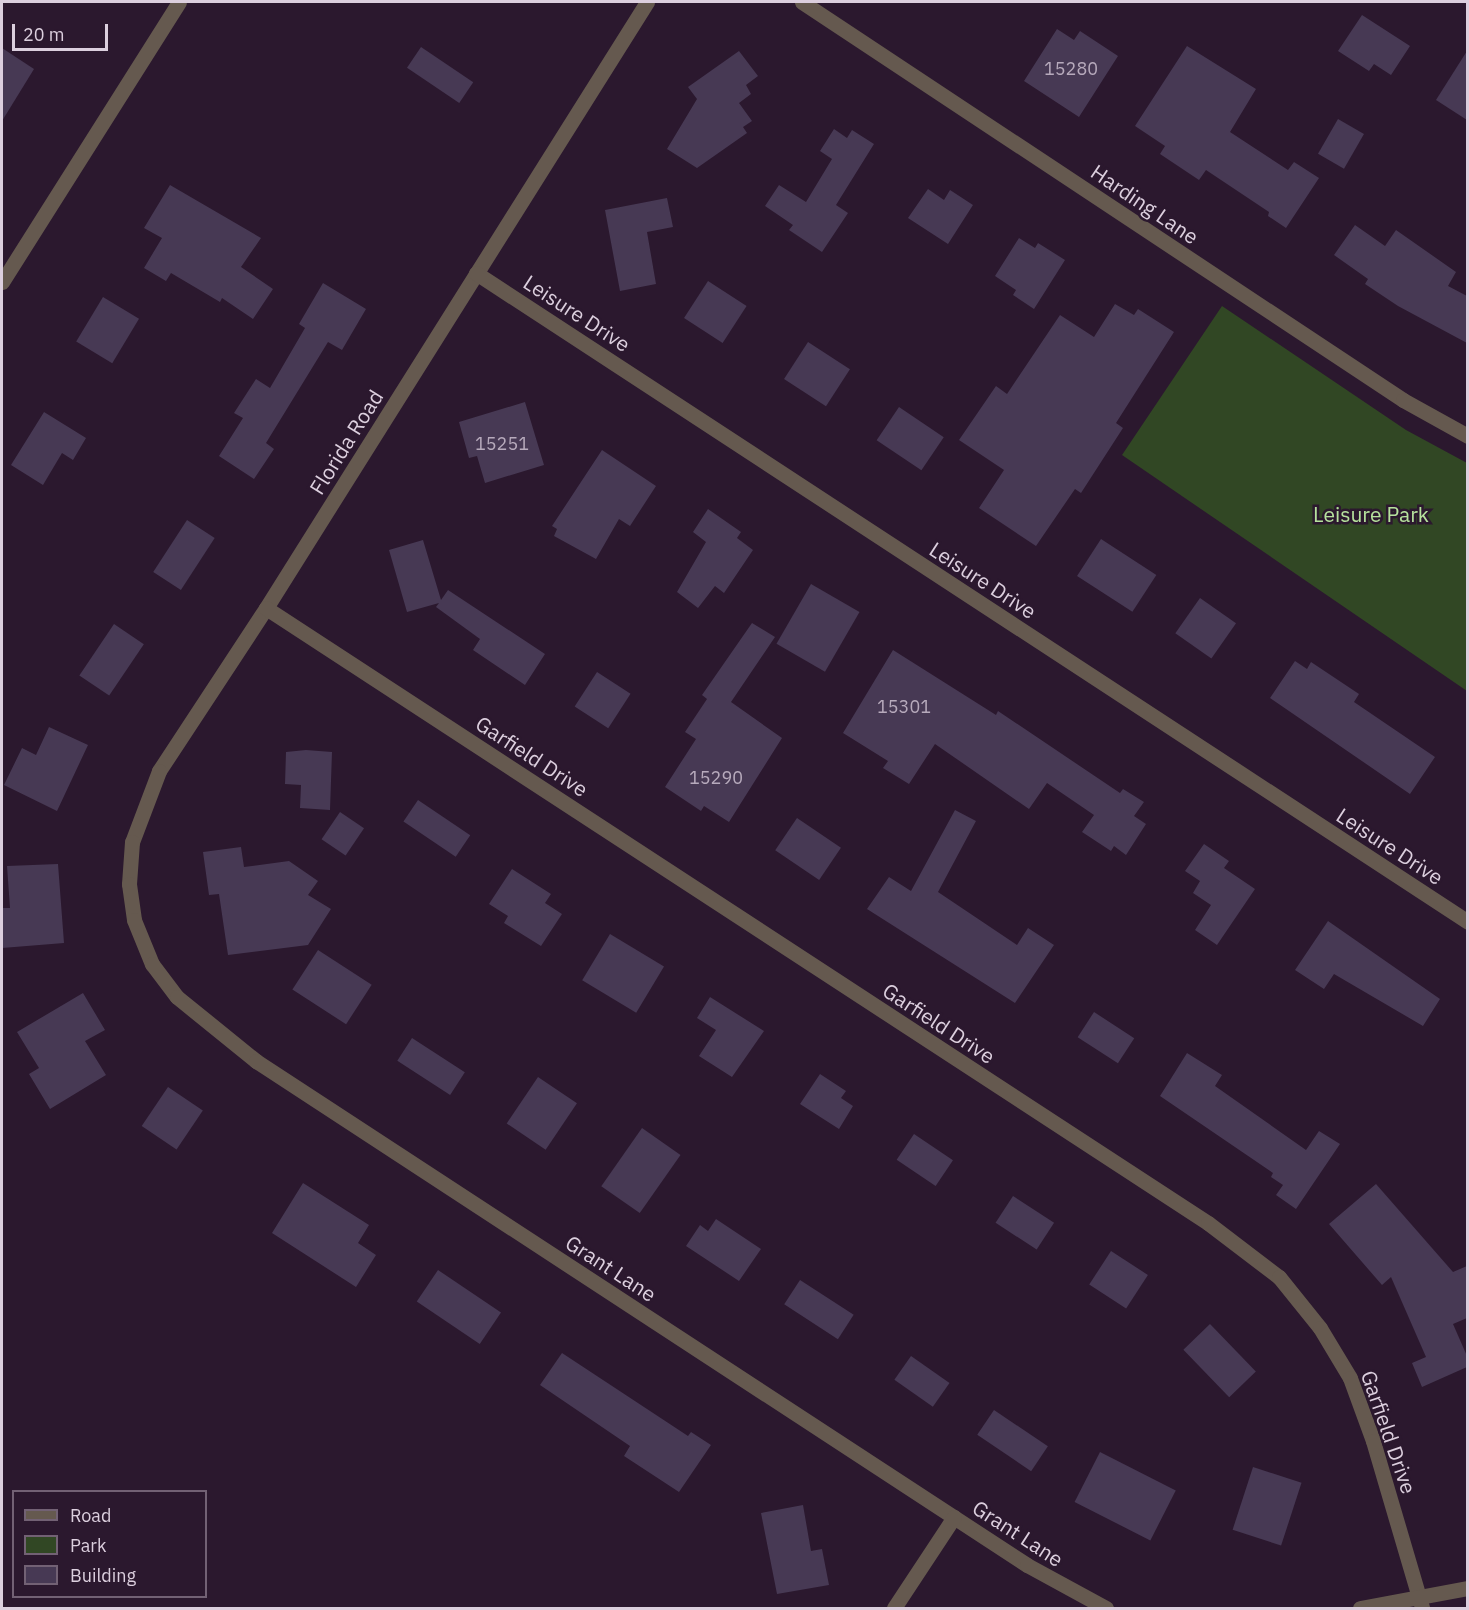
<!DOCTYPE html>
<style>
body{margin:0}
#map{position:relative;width:1469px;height:1610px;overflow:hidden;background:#2b182e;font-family:"IBM Plex Sans",sans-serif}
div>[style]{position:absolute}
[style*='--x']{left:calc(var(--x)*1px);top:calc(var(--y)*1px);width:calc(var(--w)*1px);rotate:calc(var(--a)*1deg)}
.green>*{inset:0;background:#314724}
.building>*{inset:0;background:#473954;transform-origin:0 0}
.minor>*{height:15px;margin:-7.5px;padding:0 7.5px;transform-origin:7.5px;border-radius:7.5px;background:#65594f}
span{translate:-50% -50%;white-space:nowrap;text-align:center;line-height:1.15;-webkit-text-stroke:5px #2b182e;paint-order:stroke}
.number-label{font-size:18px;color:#b7aabc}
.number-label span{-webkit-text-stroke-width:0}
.street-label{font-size:21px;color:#dccfde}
.park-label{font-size:21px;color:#b6e29d}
.frame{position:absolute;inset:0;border:3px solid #dccfde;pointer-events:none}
.legend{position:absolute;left:12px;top:1490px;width:195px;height:108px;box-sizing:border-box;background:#2b182e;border:2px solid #726174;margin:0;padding:8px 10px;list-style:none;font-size:18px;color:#dccfde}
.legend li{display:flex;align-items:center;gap:12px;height:30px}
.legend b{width:30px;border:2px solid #726174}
.scale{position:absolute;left:12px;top:24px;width:96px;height:27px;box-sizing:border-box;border:3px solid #dccfde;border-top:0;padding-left:8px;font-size:18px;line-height:21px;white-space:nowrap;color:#dccfde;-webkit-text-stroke:4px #2b182e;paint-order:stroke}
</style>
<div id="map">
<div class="green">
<div style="clip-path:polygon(1222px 306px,1406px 430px,1467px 463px,1467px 691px,1122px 455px)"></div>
</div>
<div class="building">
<div style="clip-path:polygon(1362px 15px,1410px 46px,1391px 75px,1374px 64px,1369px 71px,1338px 51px)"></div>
<div style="clip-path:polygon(1057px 29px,1074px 40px,1080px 31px,1118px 56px,1079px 117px,1024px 81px)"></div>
<div style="clip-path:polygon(1187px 46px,1256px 89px,1230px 132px,1288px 170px,1294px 162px,1319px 178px,1286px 228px,1268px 216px,1269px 212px,1206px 170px,1199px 180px,1160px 154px,1165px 146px,1135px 126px)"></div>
<div style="left:421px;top:47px;width:63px;height:25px;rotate:34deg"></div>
<div style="clip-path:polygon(2px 48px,34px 69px,2px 121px)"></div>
<div style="clip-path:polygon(739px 51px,758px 76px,746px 85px,751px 94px,739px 103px,752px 121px,743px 127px,747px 133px,697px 168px,667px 149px,697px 99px,688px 87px)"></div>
<div style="clip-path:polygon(1467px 51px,1467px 120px,1436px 100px)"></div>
<div style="left:1338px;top:119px;width:30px;height:40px;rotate:30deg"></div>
<div style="clip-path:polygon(834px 129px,847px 138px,852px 130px,874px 144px,836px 205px,848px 213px,822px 252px,789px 230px,793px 225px,765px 206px,779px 185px,806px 202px,832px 159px,820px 151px)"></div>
<div style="clip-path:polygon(170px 185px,261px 238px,241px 267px,273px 289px,253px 319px,222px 298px,220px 302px,171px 273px,166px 281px,144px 268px,162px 238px,144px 228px)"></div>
<div style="clip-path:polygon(928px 189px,944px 200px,950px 190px,973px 205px,948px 244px,908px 218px)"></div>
<div style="clip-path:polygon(667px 198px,673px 227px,647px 232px,656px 284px,620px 291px,605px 210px)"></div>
<div style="clip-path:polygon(1355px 225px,1385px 246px,1396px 230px,1456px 272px,1448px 286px,1467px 296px,1467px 343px,1398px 306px,1365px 284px,1368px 279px,1334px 255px)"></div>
<div style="clip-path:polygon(1019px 238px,1035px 248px,1038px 243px,1065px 260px,1034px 309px,1013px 295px,1016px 290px,995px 276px)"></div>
<div style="left:708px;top:281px;width:46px;height:44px;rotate:33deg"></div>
<div style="clip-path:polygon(323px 283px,366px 309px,342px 350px,328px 342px,266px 443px,274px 449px,254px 479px,219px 456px,243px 418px,234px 413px,256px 379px,270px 388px,305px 328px,299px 324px)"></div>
<div style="left:103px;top:297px;width:42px;height:52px;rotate:31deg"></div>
<div style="clip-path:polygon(1115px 304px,1134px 315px,1138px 309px,1174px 332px,1116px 423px,1123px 428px,1081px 493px,1075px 489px,1036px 546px,979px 508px,1004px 470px,959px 440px,996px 386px,1007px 394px,1060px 315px,1094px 337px)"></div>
<div style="left:808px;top:342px;width:50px;height:44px;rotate:33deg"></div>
<div style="clip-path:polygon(525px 402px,544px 465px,485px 483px,477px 456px,469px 458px,459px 422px)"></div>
<div style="left:899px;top:407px;width:54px;height:40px;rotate:34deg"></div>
<div style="clip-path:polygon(44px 412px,86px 438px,73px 460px,62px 453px,43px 485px,11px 465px)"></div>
<div style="clip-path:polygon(602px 450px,656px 486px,630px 526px,619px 519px,596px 559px,554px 536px,557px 529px,552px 526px)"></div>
<div style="clip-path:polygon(708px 509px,741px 532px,737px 538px,753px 550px,724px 593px,715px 586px,698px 608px,677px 592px,706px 542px,693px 532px)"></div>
<div style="left:187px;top:520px;width:33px;height:62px;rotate:33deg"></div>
<div style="left:1101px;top:539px;width:66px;height:44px;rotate:33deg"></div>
<div style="clip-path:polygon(423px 540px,441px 600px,448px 590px,545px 654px,525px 685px,473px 650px,480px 639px,436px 607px,439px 603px,407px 612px,389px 550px)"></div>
<div style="left:811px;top:584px;width:56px;height:69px;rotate:30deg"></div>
<div style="left:1200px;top:598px;width:44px;height:43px;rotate:35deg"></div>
<div style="clip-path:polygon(752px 623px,775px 637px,731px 702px,782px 738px,729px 822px,704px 806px,701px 811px,665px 787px,696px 739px,685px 732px,707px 699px,702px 695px)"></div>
<div style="left:114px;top:624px;width:36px;height:62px;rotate:34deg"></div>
<div style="clip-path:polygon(893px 650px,996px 715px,998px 711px,1120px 793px,1123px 789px,1144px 802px,1134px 816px,1146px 824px,1126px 855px,1114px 846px,1111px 851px,1082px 832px,1094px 815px,1047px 783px,1029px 809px,935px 744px,909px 784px,883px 768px,888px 761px,843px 733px)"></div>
<div style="clip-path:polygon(1295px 661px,1307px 669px,1311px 662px,1359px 694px,1354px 702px,1435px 757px,1410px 794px,1270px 698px)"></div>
<div style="left:597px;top:672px;width:40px;height:41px;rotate:33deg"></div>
<div style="clip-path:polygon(49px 727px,88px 745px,57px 811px,4px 785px,22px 748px,36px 755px)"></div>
<div style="clip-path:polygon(306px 750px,332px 752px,330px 810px,300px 808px,301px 785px,285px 784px,286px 752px)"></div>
<div style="left:418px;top:800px;width:63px;height:26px;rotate:34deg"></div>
<div style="clip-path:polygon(955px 810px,976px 821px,938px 892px,1017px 945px,1028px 928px,1054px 945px,1015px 1003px,867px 909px,889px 877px,911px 891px)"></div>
<div style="left:340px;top:812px;width:29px;height:33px;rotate:34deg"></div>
<div style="left:797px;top:818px;width:53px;height:39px;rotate:34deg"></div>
<div style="clip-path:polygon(1204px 844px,1229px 861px,1224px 868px,1255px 889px,1217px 945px,1195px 930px,1211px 905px,1193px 893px,1200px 881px,1185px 871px)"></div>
<div style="clip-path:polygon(241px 847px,244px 867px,289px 861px,318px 881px,308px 895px,331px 909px,308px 945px,228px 955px,219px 894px,209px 895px,203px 852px)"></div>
<div style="clip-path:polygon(58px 864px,64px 943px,2px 948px,2px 908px,10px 908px,7px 866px)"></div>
<div style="clip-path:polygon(512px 869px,551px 894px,545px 903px,562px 914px,541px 946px,504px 923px,508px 916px,489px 904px)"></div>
<div style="clip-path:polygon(1328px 921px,1440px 999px,1423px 1026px,1334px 974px,1324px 989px,1295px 970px)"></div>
<div style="left:610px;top:934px;width:63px;height:54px;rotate:31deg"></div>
<div style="left:318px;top:950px;width:64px;height:47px;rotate:33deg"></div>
<div style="clip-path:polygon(83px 993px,105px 1030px,85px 1041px,106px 1075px,50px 1109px,29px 1074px,39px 1068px,17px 1032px)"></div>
<div style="clip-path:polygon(710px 997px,764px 1031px,732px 1077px,699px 1056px,716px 1030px,697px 1018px)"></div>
<div style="left:1094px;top:1012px;width:48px;height:30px;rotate:33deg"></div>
<div style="left:412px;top:1038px;width:63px;height:27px;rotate:33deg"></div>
<div style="clip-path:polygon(1187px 1053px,1222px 1075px,1215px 1086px,1306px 1150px,1319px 1131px,1340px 1144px,1296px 1209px,1276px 1195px,1283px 1185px,1271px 1177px,1273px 1173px,1160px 1096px)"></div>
<div style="clip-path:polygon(820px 1074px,846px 1091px,841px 1098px,853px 1106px,839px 1129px,800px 1104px)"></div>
<div style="left:538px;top:1077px;width:47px;height:56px;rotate:34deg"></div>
<div style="left:168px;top:1087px;width:42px;height:47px;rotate:34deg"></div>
<div style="left:642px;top:1128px;width:47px;height:71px;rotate:35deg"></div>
<div style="left:914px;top:1134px;width:47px;height:31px;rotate:34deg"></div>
<div style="clip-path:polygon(303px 1183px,369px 1225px,358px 1243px,376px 1255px,356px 1287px,272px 1233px)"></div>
<div style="clip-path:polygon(1376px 1184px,1453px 1272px,1467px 1266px,1467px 1318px,1453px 1324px,1467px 1356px,1467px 1367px,1422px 1387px,1412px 1363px,1426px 1357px,1391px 1277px,1382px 1285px,1329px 1224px)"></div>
<div style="left:1013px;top:1196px;width:49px;height:32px;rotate:33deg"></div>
<div style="clip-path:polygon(716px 1219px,761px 1249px,739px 1281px,686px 1246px,700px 1225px,708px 1231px)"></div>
<div style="left:1111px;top:1251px;width:44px;height:40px;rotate:33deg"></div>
<div style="left:438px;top:1270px;width:76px;height:38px;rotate:34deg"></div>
<div style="left:800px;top:1280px;width:64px;height:29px;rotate:33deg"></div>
<div style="left:1210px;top:1324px;width:66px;height:37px;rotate:46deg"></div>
<div style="clip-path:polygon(562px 1353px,688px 1436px,691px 1432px,711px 1445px,679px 1492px,624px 1456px,630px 1446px,540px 1385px)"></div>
<div style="left:911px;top:1356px;width:47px;height:29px;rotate:35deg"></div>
<div style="left:994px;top:1410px;width:65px;height:30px;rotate:34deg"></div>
<div style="left:1100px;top:1452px;width:85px;height:56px;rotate:27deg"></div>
<div style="left:1253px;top:1467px;width:51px;height:66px;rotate:18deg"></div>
<div style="clip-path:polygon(803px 1505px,811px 1551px,822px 1549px,829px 1585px,777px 1594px,761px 1513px)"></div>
</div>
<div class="minor">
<div style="--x:647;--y:2;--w:716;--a:122.16"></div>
<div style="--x:266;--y:608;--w:195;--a:123.3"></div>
<div style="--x:159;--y:771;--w:76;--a:110.8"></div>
<div style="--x:132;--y:842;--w:42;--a:94.1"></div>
<div style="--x:129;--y:884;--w:36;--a:82"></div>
<div style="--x:134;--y:920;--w:48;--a:67.8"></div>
<div style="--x:152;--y:964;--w:41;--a:52.9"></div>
<div style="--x:177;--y:997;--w:102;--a:39"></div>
<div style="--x:256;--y:1061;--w:921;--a:33.17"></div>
<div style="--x:1027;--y:1565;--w:90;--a:28.6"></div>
<div style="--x:802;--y:2;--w:721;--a:33.51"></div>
<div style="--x:1403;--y:400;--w:74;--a:29"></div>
<div style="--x:476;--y:273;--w:1185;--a:33.19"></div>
<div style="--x:2;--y:282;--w:331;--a:-57.7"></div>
<div style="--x:266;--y:608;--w:1125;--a:33.14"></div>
<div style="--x:1208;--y:1223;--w:89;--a:37.3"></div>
<div style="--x:1279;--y:1277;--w:65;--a:51.2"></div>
<div style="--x:1320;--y:1328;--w:58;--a:59"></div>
<div style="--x:1350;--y:1378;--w:67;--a:69.9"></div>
<div style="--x:1373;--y:1441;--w:174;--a:73.6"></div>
<div style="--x:894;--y:1608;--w:109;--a:-56.6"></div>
<div style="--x:1360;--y:1608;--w:110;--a:-10.5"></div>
</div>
<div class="number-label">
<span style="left:1071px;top:69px">15280</span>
<span style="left:502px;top:444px">15251</span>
<span style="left:904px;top:707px">15301</span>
<span style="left:716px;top:778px">15290</span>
</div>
<div class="street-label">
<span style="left:1145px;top:204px;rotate:34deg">Harding Lane</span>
<span style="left:577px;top:313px;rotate:33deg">Leisure Drive</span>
<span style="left:346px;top:442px;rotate:-58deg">Florida Road</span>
<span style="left:983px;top:580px;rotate:33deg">Leisure Drive</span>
<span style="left:532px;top:756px;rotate:33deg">Garfield Drive</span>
<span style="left:1390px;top:846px;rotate:33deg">Leisure Drive</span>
<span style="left:939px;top:1023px;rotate:33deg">Garfield Drive</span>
<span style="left:611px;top:1268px;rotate:33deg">Grant Lane</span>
<span style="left:1389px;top:1432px;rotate:71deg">Garfield Drive</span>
<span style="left:1018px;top:1533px;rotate:33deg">Grant Lane</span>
</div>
<div class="park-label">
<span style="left:1371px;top:514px">Leisure Park</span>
</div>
<div class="frame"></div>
<ul class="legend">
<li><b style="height:8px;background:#65594f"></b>Road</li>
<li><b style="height:16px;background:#314724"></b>Park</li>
<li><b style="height:16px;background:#473954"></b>Building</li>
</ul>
<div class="scale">20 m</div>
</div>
